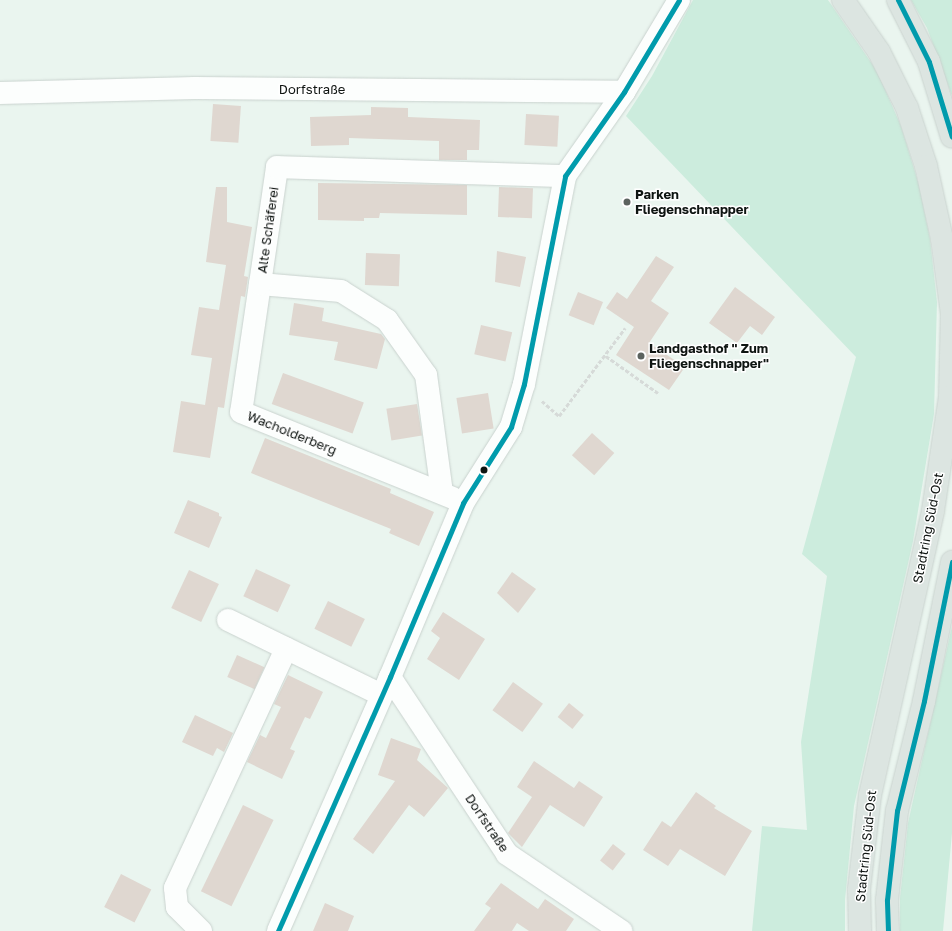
<!DOCTYPE html>
<meta charset="utf-8">
<style>
body{margin:0}
#map{position:relative;width:952px;height:931px;overflow:hidden;background:#eaf5ef;font-family:"Golos Text",sans-serif}
div>[style]{position:absolute}
[style*='--x']{left:calc(var(--x)*1px);top:calc(var(--y)*1px);width:calc(var(--w)*1px);rotate:calc(var(--a)*1deg)}
.green>*{inset:0;background:#ccecdd}
.building>*{inset:0;background:#dfd7d0;transform-origin:0 0}
.path>*{height:2.5px;margin-top:-1.25px;transform-origin:0;background:repeating-linear-gradient(90deg,#d6dad8 0 4px,transparent 0 6px)}
.roads{filter:drop-shadow(0 0 1px #c9d2ce) drop-shadow(0 0 1px #c9d2ce)}
.minor>*{height:22px;margin:-11px;padding:0 11px;transform-origin:11px;border-radius:11px;background:#fcfefd}
.primary>*{height:22px;margin:-11px;padding:0 11px;transform-origin:11px;border-radius:11px;background:#dce5e1}
.bus-1>*{height:5px;margin:-2.5px;padding:0 2.5px;transform-origin:2.5px;border-radius:2.5px;background:#009bac}
.dots>*{width:11px;height:11px;translate:-50% -50%;box-sizing:border-box;border:2px solid #fff;border-radius:50%}
span{translate:-50% -50%;white-space:nowrap;text-align:center;line-height:1.15;-webkit-text-stroke:3px #fff;paint-order:stroke}
.street-label{font-size:13px;color:#0f1512}
.poi-label{font-size:13px;color:#0f1512;font-weight:700}
.left{translate:0 -50%;text-align:left}
</style>
<div id="map">
<div class="green">
<div style="clip-path:polygon(693px 0,828px 0,877px 71px,901px 126px,919px 185px,930px 239px,937px 302px,934px 414px,913px 541px,854px 806px,845px 900px,845px 931px,752px 931px,762px 826px,807px 830px,801px 742px,827px 576px,802px 554px,856px 357px,626px 116px,652px 76px)"></div>
<div style="clip-path:polygon(911px 0,952px 0,952px 96px,927px 28px)"></div>
<div style="clip-path:polygon(952px 626px,952px 833px,943px 931px,900px 931px,900px 898px,908px 823px)"></div>
</div>
<div class="building">
<div style="left:213px;top:104px;width:28px;height:37px;rotate:4deg"></div>
<div style="clip-path:polygon(371px 107px,408px 108px,408px 117px,480px 120px,479px 150px,467px 150px,467px 160px,439px 160px,439px 141px,349px 138px,349px 145px,311px 146px,310px 117px,371px 115px)"></div>
<div style="left:526px;top:114px;width:33px;height:31px;rotate:3deg"></div>
<div style="clip-path:polygon(318px 183px,467px 185px,467px 215px,380px 213px,379px 218px,364px 218px,364px 221px,318px 220px)"></div>
<div style="clip-path:polygon(216px 187px,227px 187px,227px 222px,252px 227px,244px 276px,248px 277px,245px 297px,241px 296px,224px 408px,218px 407px,210px 458px,173px 452px,181px 401px,205px 405px,212px 358px,191px 355px,199px 307px,219px 310px,226px 265px,206px 262px)"></div>
<div style="left:499px;top:187px;width:34px;height:30px;rotate:2deg"></div>
<div style="clip-path:polygon(497px 251px,526px 257px,520px 287px,495px 282px)"></div>
<div style="left:366px;top:253px;width:34px;height:32px;rotate:2deg"></div>
<div style="clip-path:polygon(656px 256px,674px 267px,651px 301px,669px 313px,649px 343px,685px 367px,669px 390px,616px 355px,634px 327px,606px 308px,617px 292px,627px 299px)"></div>
<div style="clip-path:polygon(735px 287px,775px 317px,762px 335px,750px 326px,737px 343px,709px 323px)"></div>
<div style="left:578px;top:292px;width:27px;height:25px;rotate:22deg"></div>
<div style="clip-path:polygon(294px 303px,324px 308px,322px 321px,381px 334px,385px 339px,377px 369px,334px 360px,338px 342px,289px 335px)"></div>
<div style="left:481px;top:325px;width:32px;height:30px;rotate:13deg"></div>
<div style="left:283px;top:373px;width:86px;height:33px;rotate:20deg"></div>
<div style="left:488px;top:393px;width:36px;height:32px;rotate:81deg"></div>
<div style="left:417px;top:404px;width:32px;height:31px;rotate:81deg"></div>
<div style="left:592px;top:433px;width:30px;height:30px;rotate:42deg"></div>
<div style="clip-path:polygon(265px 438px,391px 489px,390px 493px,434px 512px,419px 546px,389px 533px,391px 529px,251px 473px)"></div>
<div style="clip-path:polygon(188px 500px,219px 513px,219px 516px,222px 517px,209px 548px,174px 533px)"></div>
<div style="left:256px;top:569px;width:38px;height:30px;rotate:25deg"></div>
<div style="left:189px;top:570px;width:33px;height:42px;rotate:25deg"></div>
<div style="clip-path:polygon(512px 572px,536px 589px,518px 613px,497px 593px)"></div>
<div style="left:328px;top:601px;width:41px;height:31px;rotate:26deg"></div>
<div style="clip-path:polygon(443px 612px,485px 639px,459px 680px,427px 659px,440px 638px,431px 631px)"></div>
<div style="left:237px;top:655px;width:30px;height:24px;rotate:24deg"></div>
<div style="clip-path:polygon(288px 675px,323px 692px,310px 719px,305px 717px,290px 749px,295px 751px,282px 779px,247px 762px,260px 735px,266px 738px,281px 707px,274px 704px)"></div>
<div style="left:513px;top:682px;width:37px;height:35px;rotate:36deg"></div>
<div style="left:569px;top:703px;width:19px;height:18px;rotate:39deg"></div>
<div style="clip-path:polygon(195px 715px,233px 733px,224px 752px,217px 748px,213px 756px,182px 742px)"></div>
<div style="clip-path:polygon(391px 738px,421px 749px,417px 760px,448px 788px,424px 817px,409px 805px,373px 854px,353px 839px,395px 781px,378px 775px)"></div>
<div style="clip-path:polygon(534px 761px,574px 788px,579px 781px,603px 797px,584px 827px,550px 805px,522px 847px,508px 833px,532px 797px,517px 787px)"></div>
<div style="clip-path:polygon(696px 792px,716px 806px,714px 808px,752px 831px,725px 876px,680px 849px,668px 866px,643px 850px,662px 821px,671px 827px)"></div>
<div style="left:243px;top:805px;width:34px;height:96px;rotate:26deg"></div>
<div style="left:613px;top:844px;width:16px;height:21px;rotate:38deg"></div>
<div style="left:121px;top:874px;width:34px;height:37px;rotate:27deg"></div>
<div style="clip-path:polygon(501px 883px,538px 909px,545px 899px,574px 919px,566px 931px,529px 931px,517px 923px,512px 931px,474px 931px,491px 908px,485px 904px)"></div>
<div style="clip-path:polygon(325px 903px,354px 916px,348px 931px,313px 931px)"></div>
</div>
<div class="path">
<div style="--x:606;--y:356;--w:64;--a:35.4"></div>
<div style="--x:542;--y:401;--w:23;--a:41"></div>
<div style="--x:559;--y:416;--w:110;--a:-53.1"></div>
</div>
<div class="roads">
<div class="minor">
<div style="--x:0;--y:93;--w:195;--a:-1.5"></div>
<div style="--x:195;--y:88;--w:429;--a:0.5"></div>
<div style="--x:260;--y:284;--w:129;--a:98.4"></div>
<div style="--x:241;--y:412;--w:229;--a:22.1"></div>
<div style="--x:442;--y:493;--w:119;--a:-97.7"></div>
<div style="--x:426;--y:375;--w:67;--a:-125.3"></div>
<div style="--x:387;--y:320;--w:54;--a:-147.8"></div>
<div style="--x:341;--y:291;--w:81;--a:-175.1"></div>
<div style="--x:260;--y:284;--w:118;--a:-81.7"></div>
<div style="--x:277;--y:167;--w:288;--a:1.8"></div>
<div style="--x:228;--y:620;--w:171;--a:26"></div>
<div style="--x:390;--y:677;--w:212;--a:56.5"></div>
<div style="--x:507;--y:854;--w:138;--a:34"></div>
<div style="--x:201;--y:931;--w:34;--a:-135"></div>
<div style="--x:177;--y:907;--w:19;--a:-96"></div>
<div style="--x:175;--y:888;--w:264;--a:-65.1"></div>
<div style="--x:278;--y:931;--w:278;--a:-66.2"></div>
<div style="--x:390;--y:677;--w:189;--a:-67.2"></div>
<div style="--x:463;--y:503;--w:90;--a:-57.7"></div>
<div style="--x:511;--y:427;--w:45;--a:-73.2"></div>
<div style="--x:524;--y:384;--w:212;--a:-78.8"></div>
<div style="--x:565;--y:176;--w:103;--a:-54.9"></div>
<div style="--x:624;--y:92;--w:107;--a:-59.1"></div>
</div>
<div class="primary">
<div style="--x:843;--y:0;--w:63;--a:55.3"></div>
<div style="--x:879;--y:52;--w:63;--a:63.4"></div>
<div style="--x:907;--y:108;--w:61;--a:71.9"></div>
<div style="--x:926;--y:166;--w:75;--a:77.6"></div>
<div style="--x:942;--y:239;--w:76;--a:82.4"></div>
<div style="--x:952;--y:314;--w:83;--a:91.4"></div>
<div style="--x:950;--y:397;--w:115;--a:98.5"></div>
<div style="--x:933;--y:511;--w:291;--a:102.5"></div>
<div style="--x:870;--y:795;--w:95;--a:96.7"></div>
<div style="--x:859;--y:889;--w:42;--a:88.6"></div>
<div style="--x:898;--y:0;--w:69;--a:63.4"></div>
<div style="--x:929;--y:62;--w:78;--a:73"></div>
<div style="--x:888;--y:931;--w:31;--a:-92"></div>
<div style="--x:887;--y:900;--w:90;--a:-83.6"></div>
<div style="--x:897;--y:811;--w:113;--a:-76.2"></div>
<div style="--x:924;--y:701;--w:142;--a:-78.6"></div>
</div>
</div>
<div class="bus-1">
<div style="--x:898;--y:0;--w:69;--a:63.4"></div>
<div style="--x:929;--y:62;--w:78;--a:73"></div>
<div style="--x:278;--y:931;--w:278;--a:-66.2"></div>
<div style="--x:390;--y:677;--w:189;--a:-67.2"></div>
<div style="--x:463;--y:503;--w:90;--a:-57.7"></div>
<div style="--x:511;--y:427;--w:45;--a:-73.2"></div>
<div style="--x:524;--y:384;--w:212;--a:-78.8"></div>
<div style="--x:565;--y:176;--w:103;--a:-54.9"></div>
<div style="--x:624;--y:92;--w:107;--a:-59.1"></div>
<div style="--x:888;--y:931;--w:31;--a:-92"></div>
<div style="--x:887;--y:900;--w:90;--a:-83.6"></div>
<div style="--x:897;--y:811;--w:113;--a:-76.2"></div>
<div style="--x:924;--y:701;--w:142;--a:-78.6"></div>
</div>
<div class="dots">
<div style="left:627px;top:202px;background:#5c635f"></div>
<div style="left:641px;top:356px;background:#5c635f"></div>
<div style="left:484px;top:470px;background:#0f1512"></div>
</div>
<div class="street-label">
<span style="left:312px;top:89px">Dorfstraße</span>
<span style="left:268px;top:230px;rotate:-82deg">Alte Schäferei</span>
<span style="left:292px;top:433px;rotate:22deg">Wacholderberg</span>
<span style="left:928px;top:528px;rotate:-79deg">Stadtring Süd-Ost</span>
<span style="left:487px;top:823px;rotate:56deg">Dorfstraße</span>
<span style="left:866px;top:846px;rotate:-84deg">Stadtring Süd-Ost</span>
</div>
<div class="poi-label">
<span class="left" style="left:635px;top:202px">Parken<br>Fliegenschnapper</span>
<span class="left" style="left:649px;top:356px">Landgasthof " Zum<br>Fliegenschnapper"</span>
</div>
</div>
